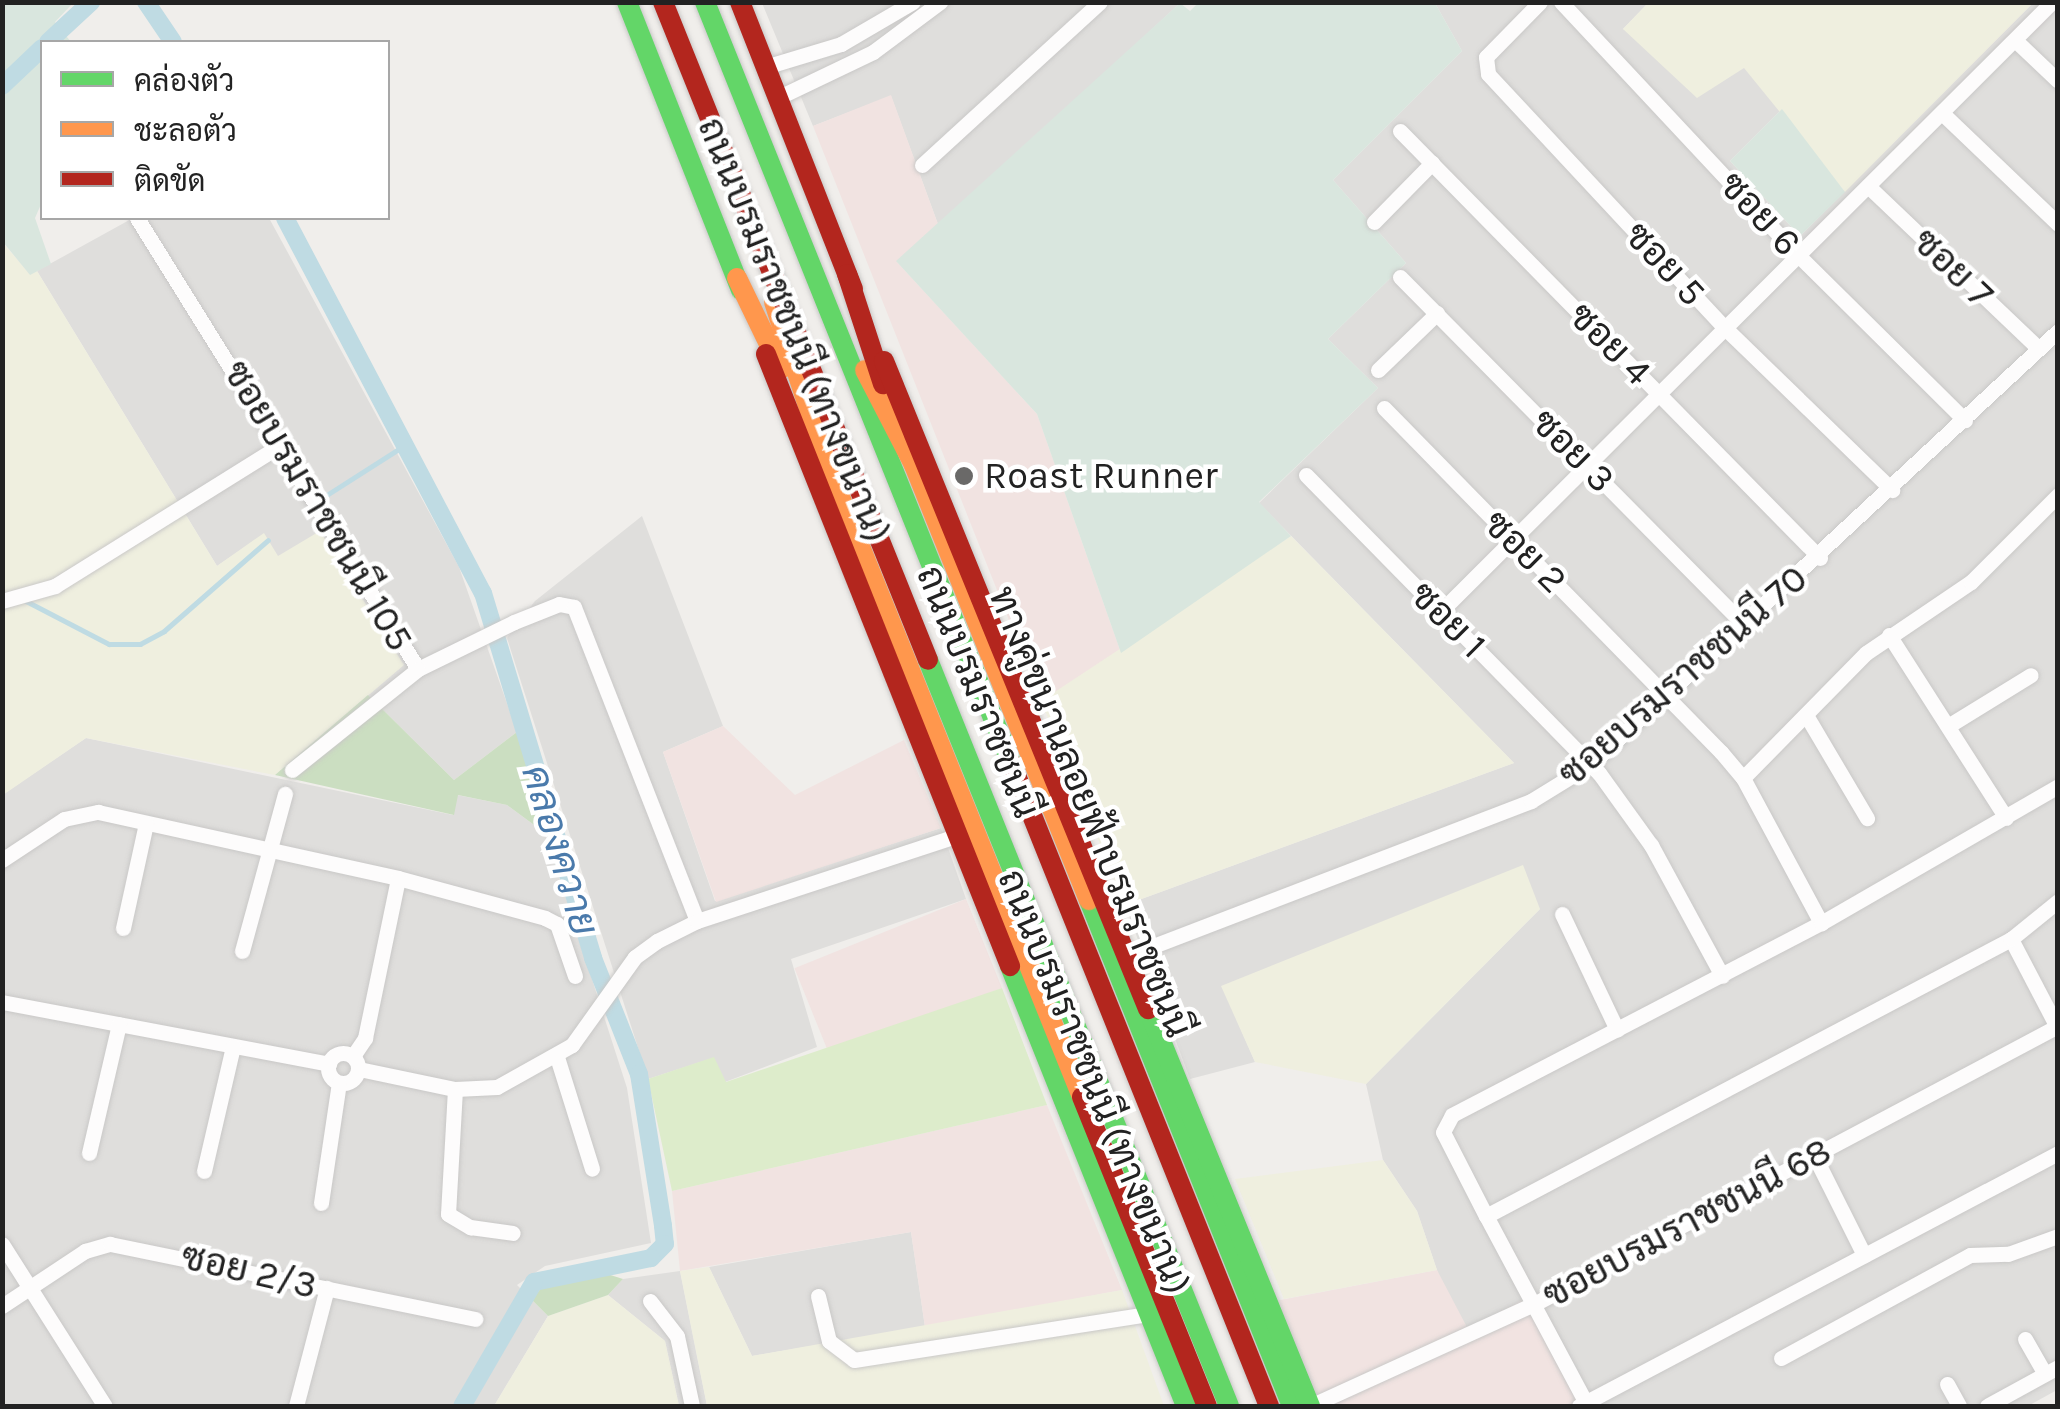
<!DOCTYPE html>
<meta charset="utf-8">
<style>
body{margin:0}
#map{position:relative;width:2060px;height:1409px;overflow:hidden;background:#f0eeeb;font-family:Karla,Sarabun,sans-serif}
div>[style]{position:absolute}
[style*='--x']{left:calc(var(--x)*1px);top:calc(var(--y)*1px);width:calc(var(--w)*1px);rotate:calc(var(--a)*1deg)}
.residential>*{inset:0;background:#dfdedc}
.commercial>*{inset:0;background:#f1e3e1;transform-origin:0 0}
.farmland>*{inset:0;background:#efefdf}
.grass>*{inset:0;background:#ddeccb}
.forest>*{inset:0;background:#cbdec1}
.wetland>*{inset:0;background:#d9e6de}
.stream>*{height:5px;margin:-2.5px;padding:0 2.5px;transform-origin:2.5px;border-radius:2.5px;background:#bfdbe3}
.canal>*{height:18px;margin:-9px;padding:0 9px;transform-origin:9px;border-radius:9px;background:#bfdbe3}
.roads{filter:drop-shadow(0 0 2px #c9c8c7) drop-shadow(0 0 2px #c9c8c7)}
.street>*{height:15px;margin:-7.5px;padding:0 7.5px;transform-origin:7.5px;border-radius:7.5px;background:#fdfcfc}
.street>.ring{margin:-7.5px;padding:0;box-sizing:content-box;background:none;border:15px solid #fdfcfc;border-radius:50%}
.fast>*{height:20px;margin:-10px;padding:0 10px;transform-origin:10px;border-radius:10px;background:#63d668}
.slow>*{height:20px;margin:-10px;padding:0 10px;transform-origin:10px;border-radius:10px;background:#ff974d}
.jam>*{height:20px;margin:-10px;padding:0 10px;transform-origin:10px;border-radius:10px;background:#b3261e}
.dots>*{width:28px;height:28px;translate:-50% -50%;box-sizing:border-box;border:5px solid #fff;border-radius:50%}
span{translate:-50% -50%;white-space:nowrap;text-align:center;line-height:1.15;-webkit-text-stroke:9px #fff;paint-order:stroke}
.street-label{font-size:38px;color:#222}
.poi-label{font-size:38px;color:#222}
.left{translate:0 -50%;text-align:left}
.water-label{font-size:40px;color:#4a7aab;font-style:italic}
.frame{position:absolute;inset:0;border:5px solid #222;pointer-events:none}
.legend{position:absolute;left:40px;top:40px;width:350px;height:180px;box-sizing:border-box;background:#fff;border:2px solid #a7a7a7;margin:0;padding:12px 18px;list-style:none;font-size:30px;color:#222}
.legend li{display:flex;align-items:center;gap:20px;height:50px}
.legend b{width:50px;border:2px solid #a7a7a7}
</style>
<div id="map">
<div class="residential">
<div style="clip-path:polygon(762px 3px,1180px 3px,939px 227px,891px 96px,813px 126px)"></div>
<div style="clip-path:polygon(1435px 3px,1648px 3px,1623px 29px,1744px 67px,1782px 109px,1730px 161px,1800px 236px,2033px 3px,2057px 3px,2057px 1390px,2028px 1406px,1581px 1406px,1469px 1331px,1443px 1288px,1417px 1211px,1383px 1160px,1366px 1084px,1540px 909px,1222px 986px,1255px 1062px,1190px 1079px,1125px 905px,1514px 763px,1259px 503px,1378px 388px,1328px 339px,1406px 263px,1333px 180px,1462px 51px)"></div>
<div style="clip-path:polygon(133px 218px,269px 218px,459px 567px,517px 732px,454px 780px,368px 695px,404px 664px,277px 557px,264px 534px,217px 566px,37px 271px)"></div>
<div style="clip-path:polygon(642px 516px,723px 726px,663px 752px,715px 901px,941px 828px,966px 899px,791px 959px,817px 1047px,725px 1082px,713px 1058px,648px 1079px,507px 638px,535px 601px)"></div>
<div style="clip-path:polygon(86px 738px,453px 815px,457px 795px,507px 805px,545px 833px,627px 1088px,651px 1243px,545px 1266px,517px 1285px,548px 1316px,494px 1406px,3px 1406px,2px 795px)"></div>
<div style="clip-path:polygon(911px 1232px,925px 1327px,752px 1356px,709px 1267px)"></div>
<div style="clip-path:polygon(680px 1271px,707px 1406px,679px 1406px,665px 1341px,608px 1295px,623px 1279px)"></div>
</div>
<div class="commercial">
<div style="clip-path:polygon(891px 95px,939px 227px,897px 262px,1037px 414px,1121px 653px,1041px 701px,813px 126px)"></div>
<div style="clip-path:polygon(723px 726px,795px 795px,904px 740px,941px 828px,716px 902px,663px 752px)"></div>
<div style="left:966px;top:899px;width:96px;height:185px;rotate:68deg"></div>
<div style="clip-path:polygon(1047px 1105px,1122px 1290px,925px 1327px,911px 1232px,680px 1271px,672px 1191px)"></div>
<div style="clip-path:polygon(1437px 1270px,1469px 1331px,1522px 1300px,1581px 1406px,1317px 1406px,1275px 1301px)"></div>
</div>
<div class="farmland">
<div style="clip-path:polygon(1648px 3px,2033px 3px,1845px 192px,1744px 68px,1697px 98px,1623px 29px)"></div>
<div style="clip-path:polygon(2px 242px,30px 274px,37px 271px,217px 566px,264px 533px,278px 556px,320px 531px,404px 665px,275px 775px,86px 738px,3px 795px)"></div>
<div style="clip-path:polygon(1291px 536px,1514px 763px,1125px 905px,1041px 701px)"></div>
<div style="clip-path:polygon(1523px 865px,1540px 909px,1366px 1084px,1255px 1062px,1221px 986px)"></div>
<div style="clip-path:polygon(1383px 1160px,1417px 1211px,1437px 1270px,1284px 1299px,1235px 1179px)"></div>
<div style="clip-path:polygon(709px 1267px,752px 1356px,1122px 1290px,1164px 1406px,707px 1406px,680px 1271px)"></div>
<div style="clip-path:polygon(608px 1295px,665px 1341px,679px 1406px,494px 1406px,548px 1316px)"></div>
</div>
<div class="grass">
<div style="clip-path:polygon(1002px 988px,1047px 1105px,672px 1191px,648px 1079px,714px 1057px,726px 1082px)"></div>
</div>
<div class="forest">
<div style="clip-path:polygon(368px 695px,454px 780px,517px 732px,545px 833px,507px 805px,458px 795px,454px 815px,275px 775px)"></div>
<div style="clip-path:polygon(604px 1273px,623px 1279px,608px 1295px,548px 1316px,532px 1300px,541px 1288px)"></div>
</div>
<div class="wetland">
<div style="clip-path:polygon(3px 2px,73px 3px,55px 22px,71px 42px,42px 42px,42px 202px,35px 218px,51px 264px,30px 275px,3px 242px)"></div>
<div style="clip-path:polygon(1199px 2px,1435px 3px,1462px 51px,1333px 180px,1406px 263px,1328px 339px,1378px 388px,1259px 502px,1291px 536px,1121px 653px,1037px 414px,896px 261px,1180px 3px,1190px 11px)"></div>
<div style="clip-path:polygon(1782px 109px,1845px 192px,1800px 236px,1730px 161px)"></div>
</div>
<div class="stream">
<div style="--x:325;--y:496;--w:95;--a:-32.5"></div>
<div style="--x:24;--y:600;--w:96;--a:27.4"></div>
<div style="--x:109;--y:644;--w:31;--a:0"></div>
<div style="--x:140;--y:644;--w:27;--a:-28"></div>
<div style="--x:164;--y:631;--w:138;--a:-41.2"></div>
</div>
<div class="canal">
<div style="--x:146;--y:2;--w:48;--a:56"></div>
<div style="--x:48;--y:42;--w:59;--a:-42.9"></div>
<div style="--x:2;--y:86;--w:55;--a:-43.5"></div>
<div style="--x:285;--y:218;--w:424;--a:62.2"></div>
<div style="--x:483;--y:593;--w:381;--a:73.2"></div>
<div style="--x:593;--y:958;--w:125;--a:68.4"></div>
<div style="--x:639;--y:1074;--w:154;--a:81"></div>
<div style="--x:663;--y:1226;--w:18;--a:84"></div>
<div style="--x:665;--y:1244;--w:20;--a:135"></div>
<div style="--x:651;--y:1258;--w:119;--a:168.4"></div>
<div style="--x:534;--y:1282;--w:143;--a:120.1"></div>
</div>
<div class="roads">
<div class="street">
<div style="--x:1540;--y:2;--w:77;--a:134.5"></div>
<div style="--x:1486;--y:57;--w:17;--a:83"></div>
<div style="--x:1488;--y:74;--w:347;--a:47"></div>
<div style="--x:1725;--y:328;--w:233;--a:44.1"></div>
<div style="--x:1561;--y:2;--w:347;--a:46.9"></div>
<div style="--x:1798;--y:255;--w:235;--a:44.7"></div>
<div style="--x:2015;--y:40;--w:59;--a:43.6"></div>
<div style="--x:765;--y:67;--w:79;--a:-16.8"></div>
<div style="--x:841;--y:44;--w:83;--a:-30.3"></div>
<div style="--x:777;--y:98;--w:106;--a:-25.6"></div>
<div style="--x:873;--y:52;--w:84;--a:-36.7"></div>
<div style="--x:1942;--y:113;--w:161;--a:43.7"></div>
<div style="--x:1400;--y:131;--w:599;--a:45.47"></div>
<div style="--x:922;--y:165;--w:241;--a:-42.5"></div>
<div style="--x:1868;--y:186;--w:236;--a:43.6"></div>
<div style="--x:137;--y:218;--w:531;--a:58.07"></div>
<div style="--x:418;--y:669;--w:107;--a:-26.1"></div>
<div style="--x:514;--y:622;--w:48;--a:-21.8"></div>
<div style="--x:559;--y:604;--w:15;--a:11"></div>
<div style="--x:574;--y:607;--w:337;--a:68.6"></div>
<div style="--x:1374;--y:222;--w:83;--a:-45.5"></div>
<div style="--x:1400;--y:277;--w:491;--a:45.3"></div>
<div style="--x:1378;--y:370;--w:82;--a:-44"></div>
<div style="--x:1384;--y:408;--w:482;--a:45.6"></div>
<div style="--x:1721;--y:752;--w:34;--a:50"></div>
<div style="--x:1743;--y:778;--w:165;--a:61.7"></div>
<div style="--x:1306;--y:475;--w:418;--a:45.5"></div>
<div style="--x:1599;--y:773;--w:89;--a:54.2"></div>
<div style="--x:1651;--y:845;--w:149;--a:61.5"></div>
<div style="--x:2;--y:601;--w:55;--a:-15.8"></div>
<div style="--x:55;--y:586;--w:266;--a:-32"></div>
<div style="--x:1440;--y:612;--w:864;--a:-44.91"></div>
<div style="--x:1889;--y:635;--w:217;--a:57.4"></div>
<div style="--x:1806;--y:715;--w:120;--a:59.4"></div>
<div style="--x:1948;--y:726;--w:97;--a:-31.6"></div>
<div style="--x:292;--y:770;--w:161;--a:-38.7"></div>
<div style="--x:1743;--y:778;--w:175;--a:-45.5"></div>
<div style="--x:1866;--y:653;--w:127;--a:-34.1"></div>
<div style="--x:1971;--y:582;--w:123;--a:-45"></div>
<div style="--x:2;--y:860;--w:74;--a:-33.5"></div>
<div style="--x:64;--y:819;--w:35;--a:-12"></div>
<div style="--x:98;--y:812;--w:307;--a:12.4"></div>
<div style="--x:398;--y:878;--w:152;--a:15.2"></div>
<div style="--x:545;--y:918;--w:13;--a:27"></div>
<div style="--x:557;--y:924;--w:55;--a:70.9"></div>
<div style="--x:1562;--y:914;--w:128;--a:64.6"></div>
<div style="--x:123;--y:928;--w:107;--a:-77.6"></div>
<div style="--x:2011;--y:939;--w:102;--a:62.4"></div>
<div style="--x:242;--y:951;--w:163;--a:-74.7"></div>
<div style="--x:1127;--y:956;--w:433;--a:-21"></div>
<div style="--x:1531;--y:801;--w:70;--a:-31.7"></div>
<div style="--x:1591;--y:764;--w:637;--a:-42.84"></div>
<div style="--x:2;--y:1002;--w:333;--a:10.7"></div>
<div class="ring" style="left:328px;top:1053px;width:15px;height:15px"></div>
<div style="--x:353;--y:1056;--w:22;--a:-56"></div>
<div style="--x:365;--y:1038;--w:163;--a:-78.3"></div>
<div style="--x:557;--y:1057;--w:117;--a:72.6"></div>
<div style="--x:359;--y:1069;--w:98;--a:11.8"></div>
<div style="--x:455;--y:1089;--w:42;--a:-2.7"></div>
<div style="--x:497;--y:1087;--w:86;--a:-29.2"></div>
<div style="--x:572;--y:1045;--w:108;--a:-54.4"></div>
<div style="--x:635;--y:957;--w:27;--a:-36"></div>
<div style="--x:657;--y:941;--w:45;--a:-26.6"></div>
<div style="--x:697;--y:921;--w:275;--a:-18.2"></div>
<div style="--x:455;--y:1089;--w:125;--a:93.2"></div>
<div style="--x:448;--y:1214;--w:26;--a:31"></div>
<div style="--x:470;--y:1227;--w:43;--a:7.9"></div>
<div style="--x:89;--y:1153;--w:132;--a:-76.9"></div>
<div style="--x:1814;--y:1155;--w:112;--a:63.4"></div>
<div style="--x:204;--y:1171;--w:128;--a:-76.9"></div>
<div style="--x:321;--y:1203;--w:121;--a:-81.5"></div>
<div style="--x:1486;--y:1216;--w:94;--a:-117.1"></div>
<div style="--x:1443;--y:1132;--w:19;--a:-62"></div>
<div style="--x:1452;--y:1115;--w:416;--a:-27.5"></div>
<div style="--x:1821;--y:923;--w:274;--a:-30"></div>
<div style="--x:2;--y:1244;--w:192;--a:57.6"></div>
<div style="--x:818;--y:1296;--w:46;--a:76.3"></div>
<div style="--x:829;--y:1341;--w:31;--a:37"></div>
<div style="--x:854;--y:1360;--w:299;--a:-8.9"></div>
<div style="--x:650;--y:1301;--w:44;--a:52.4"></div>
<div style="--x:677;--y:1336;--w:72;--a:77.9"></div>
<div style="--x:2;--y:1306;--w:100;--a:-33.5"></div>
<div style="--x:85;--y:1251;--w:26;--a:-16"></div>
<div style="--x:110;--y:1244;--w:373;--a:11.6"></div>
<div style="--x:2025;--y:1339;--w:40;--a:60.3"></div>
<div style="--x:1781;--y:1358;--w:215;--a:-28.6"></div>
<div style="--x:1970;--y:1255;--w:38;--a:-2"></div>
<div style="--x:2008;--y:1254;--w:53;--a:-19.8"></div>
<div style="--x:1947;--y:1384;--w:25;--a:61"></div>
<div style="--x:1586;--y:1403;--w:212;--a:-118.1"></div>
<div style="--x:1486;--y:1216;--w:594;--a:-27.82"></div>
<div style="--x:2011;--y:939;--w:60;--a:-39"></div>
<div style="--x:296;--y:1406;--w:122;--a:-75.3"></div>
<div style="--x:1310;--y:1406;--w:248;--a:-24.5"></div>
<div style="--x:1536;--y:1303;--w:591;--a:-27.95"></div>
<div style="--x:1579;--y:1406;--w:542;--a:-27.84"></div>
<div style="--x:1987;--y:1406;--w:81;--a:-28.8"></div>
</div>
<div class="fast">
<div style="--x:627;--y:2;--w:310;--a:68.4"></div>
<div style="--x:705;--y:2;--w:820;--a:68.09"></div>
<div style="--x:928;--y:660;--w:804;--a:68.03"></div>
<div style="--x:1089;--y:900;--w:545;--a:68.14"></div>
<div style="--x:1010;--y:966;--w:474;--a:68.2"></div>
<div style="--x:1148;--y:1009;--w:429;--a:67.8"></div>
</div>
<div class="slow">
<div style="--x:737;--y:278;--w:101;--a:64.2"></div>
<div style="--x:774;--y:302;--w:174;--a:71.9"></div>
<div style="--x:828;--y:467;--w:679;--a:68.04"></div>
<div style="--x:865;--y:370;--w:107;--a:62.7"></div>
<div style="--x:914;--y:465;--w:469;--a:68.1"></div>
</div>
<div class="jam">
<div style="--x:663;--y:2;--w:709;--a:68.06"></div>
<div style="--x:740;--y:2;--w:308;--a:68.5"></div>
<div style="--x:847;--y:274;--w:116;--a:71.9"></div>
<div style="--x:766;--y:354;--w:659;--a:68.26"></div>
<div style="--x:884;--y:361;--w:700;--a:67.83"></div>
<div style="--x:1011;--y:763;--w:693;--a:68.14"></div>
<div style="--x:1082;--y:1097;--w:333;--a:68"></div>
</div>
</div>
<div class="dots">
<div style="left:964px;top:476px;background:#6a6968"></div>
</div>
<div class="street-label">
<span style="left:1760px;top:214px;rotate:47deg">ซอย 6</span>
<span style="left:1665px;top:264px;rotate:47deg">ซอย 5</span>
<span style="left:1953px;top:268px;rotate:44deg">ซอย 7</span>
<span style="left:794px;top:330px;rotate:68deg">ถนนบรมราชชนนี (ทางขนาน)</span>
<span style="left:1610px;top:344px;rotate:45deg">ซอย 4</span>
<span style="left:1573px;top:451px;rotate:45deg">ซอย 3</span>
<span style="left:318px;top:506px;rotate:59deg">ซอยบรมราชชนนี 105</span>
<span style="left:1525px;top:552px;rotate:45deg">ซอย 2</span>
<span style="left:1448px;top:620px;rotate:45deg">ซอย 1</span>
<span style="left:1683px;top:676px;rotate:-41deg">ซอยบรมราชชนนี 70</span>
<span style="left:978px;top:692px;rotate:68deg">ถนนบรมราชชนนี</span>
<span style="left:1090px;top:812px;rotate:68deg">ทางคู่ขนานลอยฟ้าบรมราชชนนี</span>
<span style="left:1094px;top:1082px;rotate:68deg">ถนนบรมราชชนนี (ทางขนาน)</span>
<span style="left:1687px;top:1223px;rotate:-28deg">ซอยบรมราชชนนี 68</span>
<span style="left:249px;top:1271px;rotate:13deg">ซอย 2/3</span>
</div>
<div class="poi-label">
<span class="left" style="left:984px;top:476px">Roast Runner</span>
</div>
<div class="water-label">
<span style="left:560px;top:850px;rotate:73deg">คลองควาย</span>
</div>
<div class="frame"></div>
<ul class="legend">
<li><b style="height:12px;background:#63d668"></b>คล่องตัว</li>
<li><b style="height:12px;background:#ff974d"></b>ชะลอตัว</li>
<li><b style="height:12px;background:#b3261e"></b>ติดขัด</li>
</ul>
</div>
